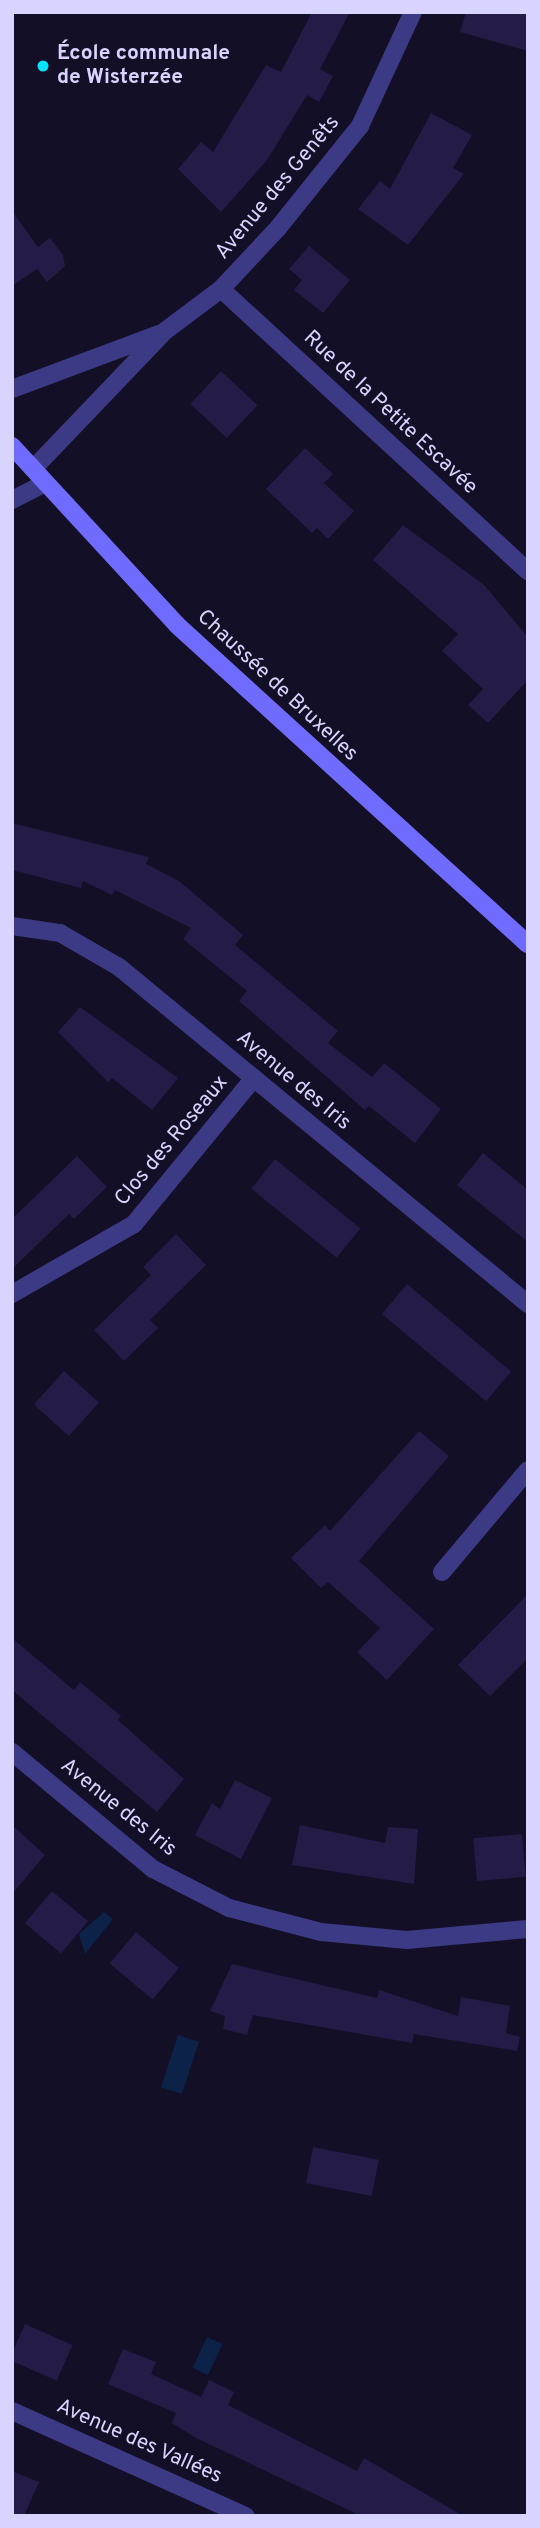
<!DOCTYPE html>
<meta charset="utf-8">
<style>
body{margin:0}
#map{position:relative;width:540px;height:2528px;overflow:hidden;background:#130f26;font-family:Overpass,sans-serif}
div>[style]{position:absolute}
[style*='--x']{left:calc(var(--x)*1px);top:calc(var(--y)*1px);width:calc(var(--w)*1px);rotate:calc(var(--a)*1deg)}
.water>*{inset:0;background:#0c2248;transform-origin:0 0}
.building>*{inset:0;background:#241b47;transform-origin:0 0}
.street>*{height:18px;margin:-9px;padding:0 9px;transform-origin:9px;border-radius:9px;background:#3d3a85}
.secondary>*{height:18px;margin:-9px;padding:0 9px;transform-origin:9px;border-radius:9px;background:#6f6bff}
.dots>*{width:19px;height:19px;translate:-50% -50%;box-sizing:border-box;border:4px solid #130f26;border-radius:50%}
span{translate:-50% -50%;white-space:nowrap;text-align:center;line-height:1.15;-webkit-text-stroke:6px #130f26;paint-order:stroke}
.poi-label{font-size:21px;color:#d9d4ff;font-weight:700}
.left{translate:0 -50%;text-align:left}
.street-label{font-size:21px;color:#d9d4ff}
.frame{position:absolute;inset:0;border:14px solid #d9d4ff;pointer-events:none}
</style>
<div id="map">
<div class="water">
<div style="clip-path:polygon(104px 1912px,113px 1919px,85px 1954px,79px 1934px)"></div>
<div style="left:178px;top:2035px;width:22px;height:55px;rotate:18deg"></div>
<div style="left:207px;top:2337px;width:17px;height:34px;rotate:25deg"></div>
</div>
<div class="building">
<div style="clip-path:polygon(312px 12px,350px 12px,320px 69px,333px 76px,319px 102px,307px 95px,267px 160px,221px 212px,178px 169px,201px 142px,213px 152px,266px 65px,281px 72px)"></div>
<div style="clip-path:polygon(466px 12px,528px 12px,528px 51px,460px 32px)"></div>
<div style="clip-path:polygon(431px 113px,472px 135px,453px 168px,464px 174px,408px 245px,358px 209px,380px 181px,390px 189px)"></div>
<div style="clip-path:polygon(12px 211px,38px 247px,50px 238px,63px 255px,65px 266px,47px 282px,37px 269px,12px 286px)"></div>
<div style="clip-path:polygon(309px 246px,350px 280px,323px 313px,294px 290px,302px 280px,289px 269px)"></div>
<div style="left:221px;top:371px;width:50px;height:45px;rotate:43deg"></div>
<div style="clip-path:polygon(305px 448px,333px 474px,324px 483px,354px 511px,328px 539px,317px 528px,312px 533px,266px 489px)"></div>
<div style="clip-path:polygon(403px 525px,484px 585px,528px 637px,528px 680px,488px 723px,468px 705px,483px 689px,442px 651px,458px 634px,373px 560px)"></div>
<div style="clip-path:polygon(12px 823px,149px 857px,146px 864px,179px 881px,243px 935px,235px 945px,338px 1031px,328px 1043px,372px 1077px,384px 1063px,441px 1109px,415px 1143px,369px 1106px,365px 1110px,239px 1001px,247px 991px,183px 939px,191px 928px,115px 890px,112px 895px,83px 881px,81px 888px,12px 870px)"></div>
<div style="clip-path:polygon(80px 1007px,178px 1078px,152px 1110px,112px 1078px,108px 1082px,58px 1032px)"></div>
<div style="clip-path:polygon(483px 1153px,528px 1190px,528px 1242px,457px 1185px)"></div>
<div style="clip-path:polygon(77px 1156px,107px 1187px,74px 1219px,69px 1214px,12px 1269px,12px 1219px)"></div>
<div style="left:275px;top:1159px;width:110px;height:38px;rotate:39deg"></div>
<div style="clip-path:polygon(176px 1234px,206px 1265px,150px 1320px,158px 1328px,124px 1361px,94px 1330px,151px 1275px,143px 1267px)"></div>
<div style="left:407px;top:1284px;width:136px;height:39px;rotate:40deg"></div>
<div style="left:64px;top:1371px;width:47px;height:45px;rotate:42deg"></div>
<div style="clip-path:polygon(419px 1431px,449px 1456px,359px 1561px,434px 1629px,387px 1680px,357px 1652px,380px 1628px,328px 1582px,321px 1588px,291px 1558px,325px 1525px,330px 1531px)"></div>
<div style="clip-path:polygon(528px 1594px,528px 1658px,490px 1696px,458px 1665px)"></div>
<div style="clip-path:polygon(12px 1638px,74px 1690px,80px 1682px,121px 1716px,118px 1720px,184px 1779px,157px 1812px,12px 1690px)"></div>
<div style="clip-path:polygon(235px 1780px,272px 1798px,241px 1859px,195px 1835px,212px 1803px,220px 1809px)"></div>
<div style="clip-path:polygon(12px 1825px,45px 1855px,12px 1894px)"></div>
<div style="clip-path:polygon(300px 1825px,385px 1843px,388px 1827px,418px 1829px,414px 1884px,292px 1865px)"></div>
<div style="left:522px;top:1834px;width:43px;height:49px;rotate:85deg"></div>
<div style="left:52px;top:1891px;width:47px;height:42px;rotate:40deg"></div>
<div style="left:136px;top:1932px;width:56px;height:41px;rotate:40deg"></div>
<div style="clip-path:polygon(232px 1964px,377px 1998px,379px 1990px,458px 2016px,461px 1997px,510px 2006px,506px 2033px,520px 2037px,517px 2051px,414px 2034px,412px 2043px,253px 2015px,247px 2035px,223px 2029px,225px 2016px,210px 2011px)"></div>
<div style="left:313px;top:2147px;width:67px;height:37px;rotate:11deg"></div>
<div style="left:25px;top:2324px;width:52px;height:39px;rotate:24deg"></div>
<div style="clip-path:polygon(123px 2349px,156px 2362px,151px 2374px,201px 2397px,209px 2380px,234px 2392px,228px 2405px,357px 2471px,364px 2458px,463px 2516px,361px 2516px,196px 2438px,172px 2423px,176px 2413px,108px 2384px)"></div>
<div style="clip-path:polygon(12px 2471px,39px 2482px,24px 2516px,12px 2516px)"></div>
</div>
<div class="street">
<div style="--x:221;--y:289;--w:417;--a:42.6"></div>
<div style="--x:12;--y:389;--w:157;--a:-20.5"></div>
<div style="--x:33;--y:469;--w:191;--a:-46.3"></div>
<div style="--x:165;--y:331;--w:70;--a:-36.9"></div>
<div style="--x:221;--y:289;--w:83;--a:-46.9"></div>
<div style="--x:278;--y:228;--w:131;--a:-51.2"></div>
<div style="--x:360;--y:126;--w:126;--a:-65.1"></div>
<div style="--x:12;--y:500;--w:38;--a:-27"></div>
<div style="--x:12;--y:926;--w:49;--a:8.3"></div>
<div style="--x:60;--y:933;--w:68;--a:30"></div>
<div style="--x:119;--y:967;--w:530;--a:39.49"></div>
<div style="--x:12;--y:1294;--w:141;--a:-29.8"></div>
<div style="--x:134;--y:1224;--w:189;--a:-50.6"></div>
<div style="--x:442;--y:1572;--w:133;--a:-49.9"></div>
<div style="--x:12;--y:1752;--w:183;--a:39.7"></div>
<div style="--x:153;--y:1869;--w:85;--a:27.2"></div>
<div style="--x:229;--y:1908;--w:95;--a:14.6"></div>
<div style="--x:321;--y:1932;--w:86;--a:5.3"></div>
<div style="--x:407;--y:1940;--w:121;--a:-5.2"></div>
<div style="--x:12;--y:2411;--w:256;--a:24.2"></div>
</div>
<div class="secondary">
<div style="--x:12;--y:446;--w:243;--a:47.3"></div>
<div style="--x:177;--y:625;--w:474;--a:42.3"></div>
</div>
<div class="dots">
<div style="left:43px;top:66px;background:#00e5ff"></div>
</div>
<div class="poi-label">
<span class="left" style="left:57px;top:66px">École communale<br>de Wisterzée</span>
</div>
<div class="street-label">
<span style="left:278px;top:188px;rotate:-50deg">Avenue des Genêts</span>
<span style="left:390px;top:413px;rotate:43deg">Rue de la Petite Escavée</span>
<span style="left:277px;top:686px;rotate:43deg">Chaussée de Bruxelles</span>
<span style="left:293px;top:1081px;rotate:40deg">Avenue des Iris</span>
<span style="left:172px;top:1141px;rotate:-50deg">Clos des Roseaux</span>
<span style="left:118px;top:1808px;rotate:39deg">Avenue des Iris</span>
<span style="left:139px;top:2442px;rotate:24deg">Avenue des Vallées</span>
</div>
<div class="frame"></div>
</div>
